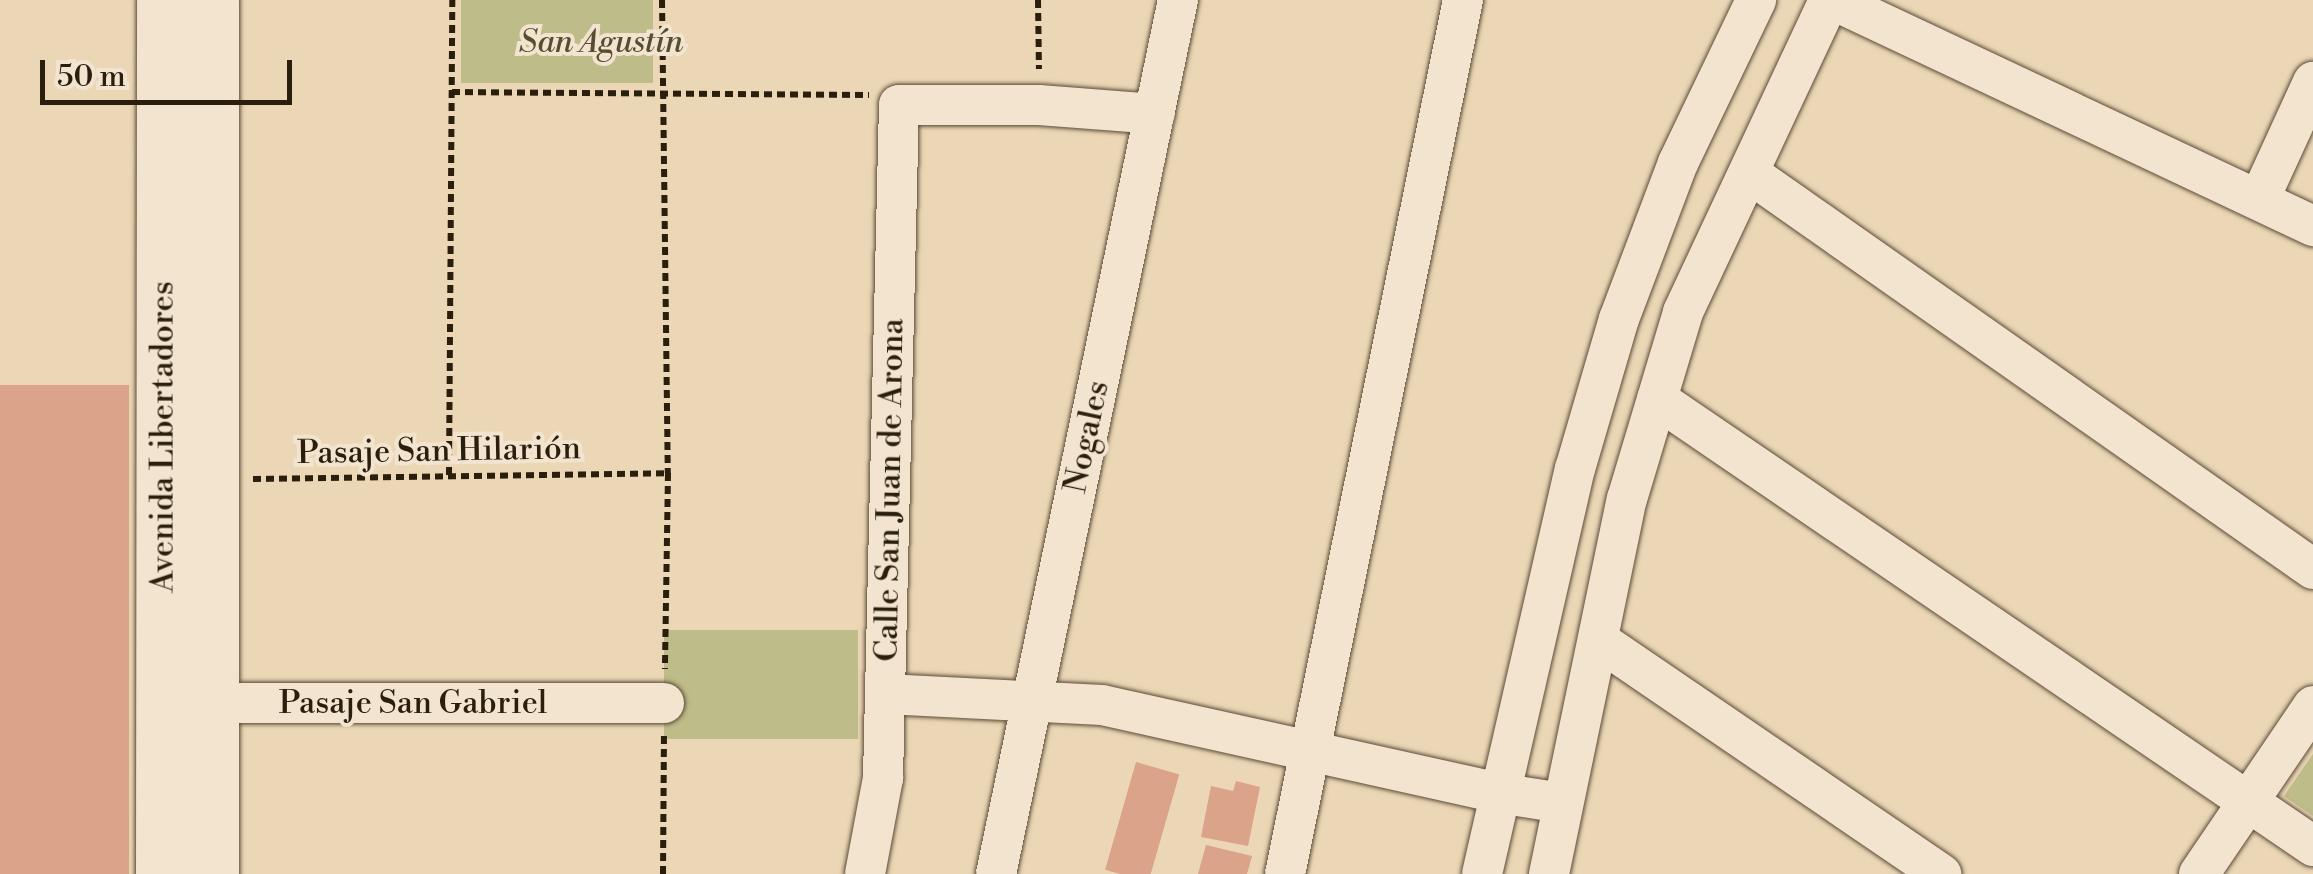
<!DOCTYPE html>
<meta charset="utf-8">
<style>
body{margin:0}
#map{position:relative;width:2313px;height:874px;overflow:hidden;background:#ebd6b5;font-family:"Libre Bodoni",serif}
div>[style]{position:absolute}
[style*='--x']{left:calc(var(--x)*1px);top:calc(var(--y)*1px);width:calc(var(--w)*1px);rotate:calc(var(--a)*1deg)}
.green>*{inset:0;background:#bebc88;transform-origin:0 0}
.building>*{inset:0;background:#dba38a;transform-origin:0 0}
.path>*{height:6px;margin-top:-3px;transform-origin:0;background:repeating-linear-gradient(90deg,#2a1e0d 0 8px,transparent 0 13px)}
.roads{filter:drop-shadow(0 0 2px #5a4c37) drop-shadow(0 0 2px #5a4c37)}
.street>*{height:40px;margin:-20px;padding:0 20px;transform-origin:20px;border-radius:20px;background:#f2e4cf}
.secondary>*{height:55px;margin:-27.5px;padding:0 27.5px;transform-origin:27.5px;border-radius:27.5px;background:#f2e4cf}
span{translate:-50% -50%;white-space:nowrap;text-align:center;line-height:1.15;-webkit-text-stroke:8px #f2e4cf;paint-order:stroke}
.park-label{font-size:32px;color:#564d32;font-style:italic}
.street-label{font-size:32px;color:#2a1e0d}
.scale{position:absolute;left:40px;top:60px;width:252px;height:45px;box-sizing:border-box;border:5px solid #2a1e0d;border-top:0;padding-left:12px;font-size:30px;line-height:35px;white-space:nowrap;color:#2a1e0d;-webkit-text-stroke:8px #f2e4cf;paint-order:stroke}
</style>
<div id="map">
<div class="green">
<div style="left:461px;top:0;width:192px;height:83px"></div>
<div style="left:858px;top:630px;width:109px;height:194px;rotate:90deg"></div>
<div style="clip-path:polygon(2313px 754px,2313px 816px,2284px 796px)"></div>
</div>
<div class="building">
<div style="left:129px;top:385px;width:489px;height:129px;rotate:90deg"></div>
<div style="left:1136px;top:762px;width:45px;height:112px;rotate:16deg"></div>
<div style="clip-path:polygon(1236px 781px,1260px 787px,1248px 846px,1201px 837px,1211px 786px,1233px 791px)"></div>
<div style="clip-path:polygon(1206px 845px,1252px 856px,1247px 874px,1198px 874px)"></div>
</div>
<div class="path">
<div style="--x:662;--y:0;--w:473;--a:89.3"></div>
<div style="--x:668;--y:473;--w:196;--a:90.9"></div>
<div style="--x:1038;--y:0;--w:69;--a:89.2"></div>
<div style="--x:452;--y:92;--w:417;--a:0.4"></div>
<div style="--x:449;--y:475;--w:475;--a:-89.6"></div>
<div style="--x:253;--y:479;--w:415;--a:-0.8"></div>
<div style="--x:663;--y:874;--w:138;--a:-89.6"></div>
</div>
<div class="roads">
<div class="street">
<div style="--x:1833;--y:0;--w:531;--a:25.21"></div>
<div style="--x:1749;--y:173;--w:689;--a:35.07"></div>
<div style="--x:2259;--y:200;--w:130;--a:-65.4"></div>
<div style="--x:1657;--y:399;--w:794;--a:34.27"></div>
<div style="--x:1601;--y:642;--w:412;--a:34.3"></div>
<div style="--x:886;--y:694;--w:216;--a:2.9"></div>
<div style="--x:1102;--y:705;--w:406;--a:12.5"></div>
<div style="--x:1498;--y:793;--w:65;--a:8.9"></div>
<div style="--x:186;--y:703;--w:478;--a:0"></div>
<div style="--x:865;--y:874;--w:98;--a:-79.4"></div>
<div style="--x:883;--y:778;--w:673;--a:-88.64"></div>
<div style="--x:899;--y:105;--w:140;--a:0"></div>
<div style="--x:1039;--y:105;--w:116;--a:4.4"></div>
<div style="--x:996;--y:874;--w:893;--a:-78.24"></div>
<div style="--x:1285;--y:874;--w:892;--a:-78.49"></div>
<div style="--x:1482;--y:874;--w:416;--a:-77.1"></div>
<div style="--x:1575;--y:469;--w:156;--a:-73.7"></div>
<div style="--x:1619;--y:319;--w:167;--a:-69.3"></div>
<div style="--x:1678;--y:163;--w:181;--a:-64.4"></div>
<div style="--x:1549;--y:874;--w:383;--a:-78.3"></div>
<div style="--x:1627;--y:499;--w:195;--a:-73.3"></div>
<div style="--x:1683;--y:312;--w:344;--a:-64.9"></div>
<div style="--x:2199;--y:874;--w:203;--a:-55.8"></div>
</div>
<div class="secondary">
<div style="--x:163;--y:874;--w:874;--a:-89.93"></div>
<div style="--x:211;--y:874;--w:874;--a:-90"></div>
</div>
</div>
<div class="park-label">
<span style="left:601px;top:42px">San Agustín</span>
</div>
<div class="street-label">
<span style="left:163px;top:437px;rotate:-90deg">Avenida Libertadores</span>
<span style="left:1087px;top:437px;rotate:-78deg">Nogales</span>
<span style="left:439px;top:451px;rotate:-1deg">Pasaje San Hilarión</span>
<span style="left:890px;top:490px;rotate:-89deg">Calle San Juan de Arona</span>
<span style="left:413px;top:703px">Pasaje San Gabriel</span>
</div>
<div class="scale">50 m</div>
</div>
